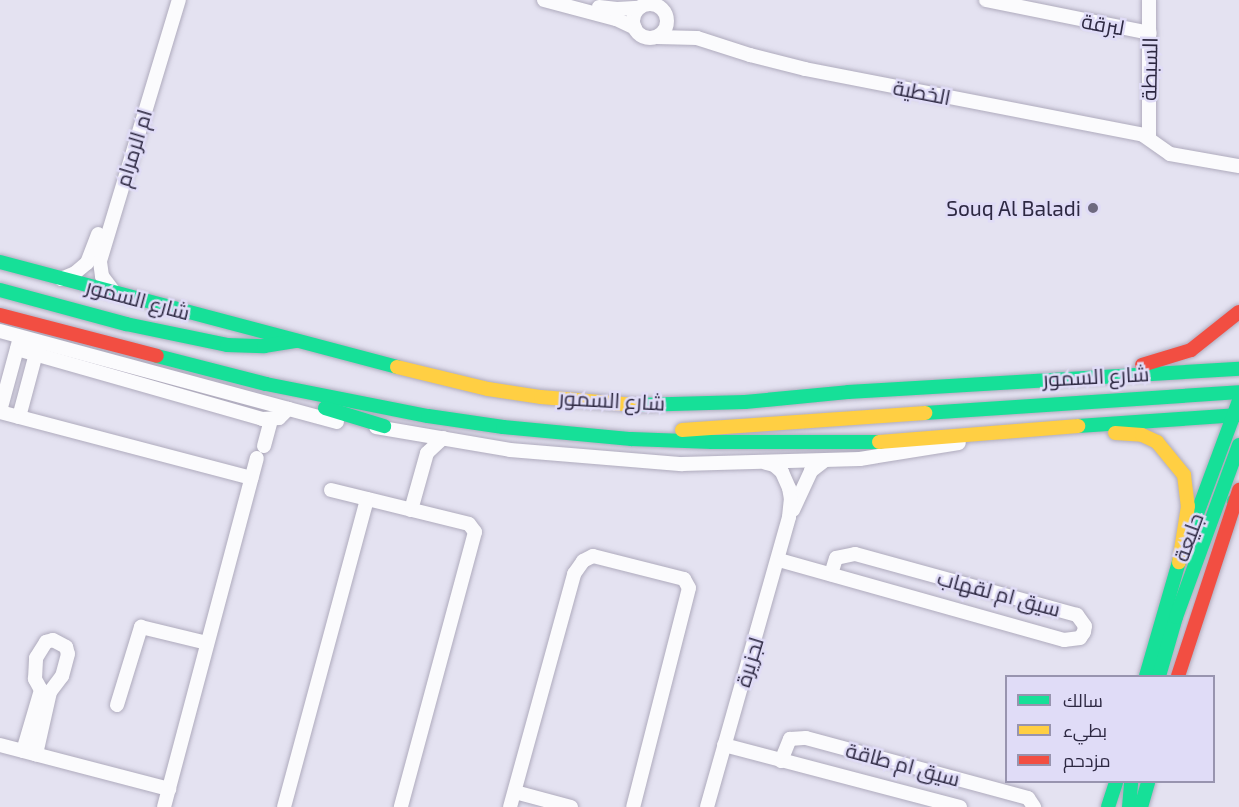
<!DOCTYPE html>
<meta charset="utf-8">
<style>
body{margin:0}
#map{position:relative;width:1239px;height:807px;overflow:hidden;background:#e4e2f1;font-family:"Exo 2",Cairo,sans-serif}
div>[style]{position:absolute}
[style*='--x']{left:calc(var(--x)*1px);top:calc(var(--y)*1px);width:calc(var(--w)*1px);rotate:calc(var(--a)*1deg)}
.roads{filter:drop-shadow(0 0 2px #afabbd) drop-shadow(0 0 2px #afabbd)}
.street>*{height:14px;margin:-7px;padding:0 7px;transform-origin:7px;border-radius:7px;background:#fbfbfd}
.street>.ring{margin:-7px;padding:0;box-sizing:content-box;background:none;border:14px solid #fbfbfd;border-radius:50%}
.fast>*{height:14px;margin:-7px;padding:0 7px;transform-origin:7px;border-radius:7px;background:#16e098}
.slow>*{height:14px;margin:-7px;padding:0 7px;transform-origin:7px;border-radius:7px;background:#ffcf43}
.jam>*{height:14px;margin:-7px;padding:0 7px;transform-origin:7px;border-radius:7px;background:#f24e42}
.dots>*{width:16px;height:16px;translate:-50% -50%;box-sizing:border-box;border:3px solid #e0dcf7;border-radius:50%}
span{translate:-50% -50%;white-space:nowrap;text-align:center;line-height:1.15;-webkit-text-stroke:5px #e0dcf7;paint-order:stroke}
.street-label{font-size:21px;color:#2d2842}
.poi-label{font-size:21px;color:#2d2842}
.right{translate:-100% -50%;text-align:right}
.legend{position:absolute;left:1005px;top:675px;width:210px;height:108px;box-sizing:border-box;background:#e0dcf7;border:2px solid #9894af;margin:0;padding:8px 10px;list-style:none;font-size:18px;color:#2d2842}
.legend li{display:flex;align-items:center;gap:12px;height:30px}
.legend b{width:30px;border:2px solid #9894af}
</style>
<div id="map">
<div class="roads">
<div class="street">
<div style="--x:544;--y:0;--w:74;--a:14.8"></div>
<div style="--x:616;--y:19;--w:21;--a:25"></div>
<div style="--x:986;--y:0;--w:167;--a:11.4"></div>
<div style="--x:1149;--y:0;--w:137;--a:90"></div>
<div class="ring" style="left:633px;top:4px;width:20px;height:20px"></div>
<div style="--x:599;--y:7;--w:18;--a:6"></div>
<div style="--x:617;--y:9;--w:22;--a:-3"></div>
<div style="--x:657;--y:37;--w:40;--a:1.4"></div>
<div style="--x:697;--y:38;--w:56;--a:17.8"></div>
<div style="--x:750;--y:55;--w:57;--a:14.3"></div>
<div style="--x:805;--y:69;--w:344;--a:11"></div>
<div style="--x:1143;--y:135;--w:33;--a:35"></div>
<div style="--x:1170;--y:154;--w:70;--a:9.9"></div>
<div style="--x:61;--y:279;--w:15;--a:-23"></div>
<div style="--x:75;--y:273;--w:16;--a:-40"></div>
<div style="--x:87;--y:263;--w:31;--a:-69"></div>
<div style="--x:114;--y:292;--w:20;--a:-127"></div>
<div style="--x:102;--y:276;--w:15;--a:-98"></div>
<div style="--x:100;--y:261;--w:273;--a:-73.2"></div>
<div style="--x:0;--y:331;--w:349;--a:15.1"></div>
<div style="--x:17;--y:349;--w:255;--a:15.9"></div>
<div style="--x:262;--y:419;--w:17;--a:-3"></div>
<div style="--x:279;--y:418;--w:13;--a:-45"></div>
<div style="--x:0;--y:411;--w:73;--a:-74.8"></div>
<div style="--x:0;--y:412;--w:260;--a:14.7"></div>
<div style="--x:19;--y:417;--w:73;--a:-75"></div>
<div style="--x:376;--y:427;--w:136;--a:9.7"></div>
<div style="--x:510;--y:450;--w:173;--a:4.7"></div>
<div style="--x:682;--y:464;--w:178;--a:-1.6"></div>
<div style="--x:860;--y:459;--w:100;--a:-9.2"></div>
<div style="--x:264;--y:446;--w:27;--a:-75"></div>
<div style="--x:331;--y:490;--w:142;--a:13.8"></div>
<div style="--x:469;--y:524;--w:10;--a:53"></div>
<div style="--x:475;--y:532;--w:285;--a:105.1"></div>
<div style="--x:411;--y:510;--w:59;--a:-74.3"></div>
<div style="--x:427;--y:453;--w:22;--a:-43"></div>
<div style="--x:793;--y:510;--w:43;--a:-65.2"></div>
<div style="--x:811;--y:471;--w:16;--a:-38"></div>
<div style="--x:779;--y:560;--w:296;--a:15.7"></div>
<div style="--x:1064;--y:640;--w:16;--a:-7"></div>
<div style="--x:1080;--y:638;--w:7;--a:-56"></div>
<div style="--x:1084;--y:632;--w:6;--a:-81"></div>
<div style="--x:1085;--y:626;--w:14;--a:-126"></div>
<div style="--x:1077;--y:615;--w:230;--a:-164.6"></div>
<div style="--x:855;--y:554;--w:19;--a:168"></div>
<div style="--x:836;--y:558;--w:17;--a:107"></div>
<div style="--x:117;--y:705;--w:82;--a:-72.9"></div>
<div style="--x:141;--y:627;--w:68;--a:13.6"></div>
<div style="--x:0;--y:745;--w:175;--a:14.6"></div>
<div style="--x:724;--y:745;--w:244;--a:14.7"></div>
<div style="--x:23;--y:751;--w:64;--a:-73.6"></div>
<div style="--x:41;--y:690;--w:13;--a:-119"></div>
<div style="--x:35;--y:679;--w:21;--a:-87"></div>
<div style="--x:36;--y:658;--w:19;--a:-58"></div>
<div style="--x:46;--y:642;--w:7;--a:-16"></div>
<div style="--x:53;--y:640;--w:15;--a:28"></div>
<div style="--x:66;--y:647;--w:7;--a:74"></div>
<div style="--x:68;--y:654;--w:23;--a:105"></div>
<div style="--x:62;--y:676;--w:20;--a:127"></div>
<div style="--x:50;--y:692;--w:64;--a:102.7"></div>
<div style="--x:781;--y:761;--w:24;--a:-68"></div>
<div style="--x:790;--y:739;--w:16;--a:-4"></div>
<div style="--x:806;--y:738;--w:230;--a:15.1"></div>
<div style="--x:1028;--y:798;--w:11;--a:56"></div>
<div style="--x:515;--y:792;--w:58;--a:15"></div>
<div style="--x:164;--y:807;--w:361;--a:-75.1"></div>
<div style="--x:284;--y:807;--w:319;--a:-74.9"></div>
<div style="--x:510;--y:807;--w:242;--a:-74.6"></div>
<div style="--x:574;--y:574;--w:16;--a:-55"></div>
<div style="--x:583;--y:561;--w:11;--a:-27"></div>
<div style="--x:593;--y:556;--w:94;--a:14.2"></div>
<div style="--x:684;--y:579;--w:10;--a:61"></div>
<div style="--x:689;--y:588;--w:226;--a:104.3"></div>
<div style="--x:707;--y:807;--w:301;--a:-74.2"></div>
<div style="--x:789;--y:517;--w:18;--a:-84"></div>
<div style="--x:791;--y:499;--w:11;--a:-100"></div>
<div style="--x:789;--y:488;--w:17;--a:-114"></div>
<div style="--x:782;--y:472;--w:11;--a:-139"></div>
<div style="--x:774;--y:465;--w:8;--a:-166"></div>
</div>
<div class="fast">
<div style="--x:0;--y:262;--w:411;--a:14.8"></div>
<div style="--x:0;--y:290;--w:131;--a:15.1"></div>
<div style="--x:126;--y:324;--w:103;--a:11.7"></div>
<div style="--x:227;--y:345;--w:37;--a:2"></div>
<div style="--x:264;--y:346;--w:33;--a:-9"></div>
<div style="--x:157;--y:356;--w:113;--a:14.4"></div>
<div style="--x:266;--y:384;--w:165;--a:11.2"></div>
<div style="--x:428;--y:416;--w:76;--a:8.3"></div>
<div style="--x:503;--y:427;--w:129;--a:5.4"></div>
<div style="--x:631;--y:439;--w:81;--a:2.1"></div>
<div style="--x:712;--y:442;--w:167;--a:0"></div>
<div style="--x:636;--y:405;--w:109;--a:-1.6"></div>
<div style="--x:745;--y:402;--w:103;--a:-5.5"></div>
<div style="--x:848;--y:392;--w:392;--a:-3.4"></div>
<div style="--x:325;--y:408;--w:62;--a:17"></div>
<div style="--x:925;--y:413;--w:315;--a:-3.8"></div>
<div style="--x:1078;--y:426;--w:161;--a:-3.9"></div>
<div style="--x:1234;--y:501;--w:7;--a:-45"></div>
<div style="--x:1146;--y:676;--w:119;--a:-73.9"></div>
<div style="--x:1179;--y:562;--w:172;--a:-69.6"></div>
<div style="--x:1159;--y:676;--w:61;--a:-73.9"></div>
<div style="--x:1176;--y:617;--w:183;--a:-69.9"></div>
<div style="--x:1108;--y:807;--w:26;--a:-72"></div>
<div style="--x:1129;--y:807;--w:25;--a:-85"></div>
<div style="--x:1141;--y:807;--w:26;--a:-74"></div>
</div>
<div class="slow">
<div style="--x:397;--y:367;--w:94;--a:13.6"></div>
<div style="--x:488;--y:389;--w:54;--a:8.6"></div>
<div style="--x:541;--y:397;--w:95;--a:4.8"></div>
<div style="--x:682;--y:430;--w:244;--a:-4"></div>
<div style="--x:1115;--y:433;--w:27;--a:4"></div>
<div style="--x:1142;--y:435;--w:17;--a:25"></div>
<div style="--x:1157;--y:442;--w:43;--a:50.7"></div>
<div style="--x:1184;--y:475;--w:31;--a:83"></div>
<div style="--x:1188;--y:506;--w:57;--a:99.1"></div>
<div style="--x:879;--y:442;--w:200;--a:-4.6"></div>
</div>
<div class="jam">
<div style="--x:0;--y:315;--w:162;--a:14.6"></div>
<div style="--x:1142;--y:365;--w:51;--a:-17"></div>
<div style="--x:1191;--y:350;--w:61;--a:-38.4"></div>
<div style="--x:1178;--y:676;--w:196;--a:-71.8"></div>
</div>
</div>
<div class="dots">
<div style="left:1093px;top:208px;background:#6d697f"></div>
</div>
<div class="street-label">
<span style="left:1103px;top:24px;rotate:10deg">لبرقة</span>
<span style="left:1149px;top:69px;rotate:-89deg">السبطة</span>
<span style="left:922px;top:92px;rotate:11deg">الخطية</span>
<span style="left:133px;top:148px;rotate:-73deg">ام الرمرام</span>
<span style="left:138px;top:299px;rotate:15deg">شارع السمور</span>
<span style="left:1096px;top:376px;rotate:-3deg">شارع السمور</span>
<span style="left:612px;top:400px;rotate:3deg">شارع السمور</span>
<span style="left:1188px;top:537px;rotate:-70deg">جليعة</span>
<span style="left:999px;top:593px;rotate:15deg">سيق ام لقهاب</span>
<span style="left:749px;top:662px;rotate:-73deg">لجزيرة</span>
<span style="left:903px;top:764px;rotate:15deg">سيق ام طاقة</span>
</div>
<div class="poi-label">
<span class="right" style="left:1081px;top:208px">Souq Al Baladi</span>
</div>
<ul class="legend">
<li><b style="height:8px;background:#16e098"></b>سالك</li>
<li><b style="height:8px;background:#ffcf43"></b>بطيء</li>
<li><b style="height:8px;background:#f24e42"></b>مزدحم</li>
</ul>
</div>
